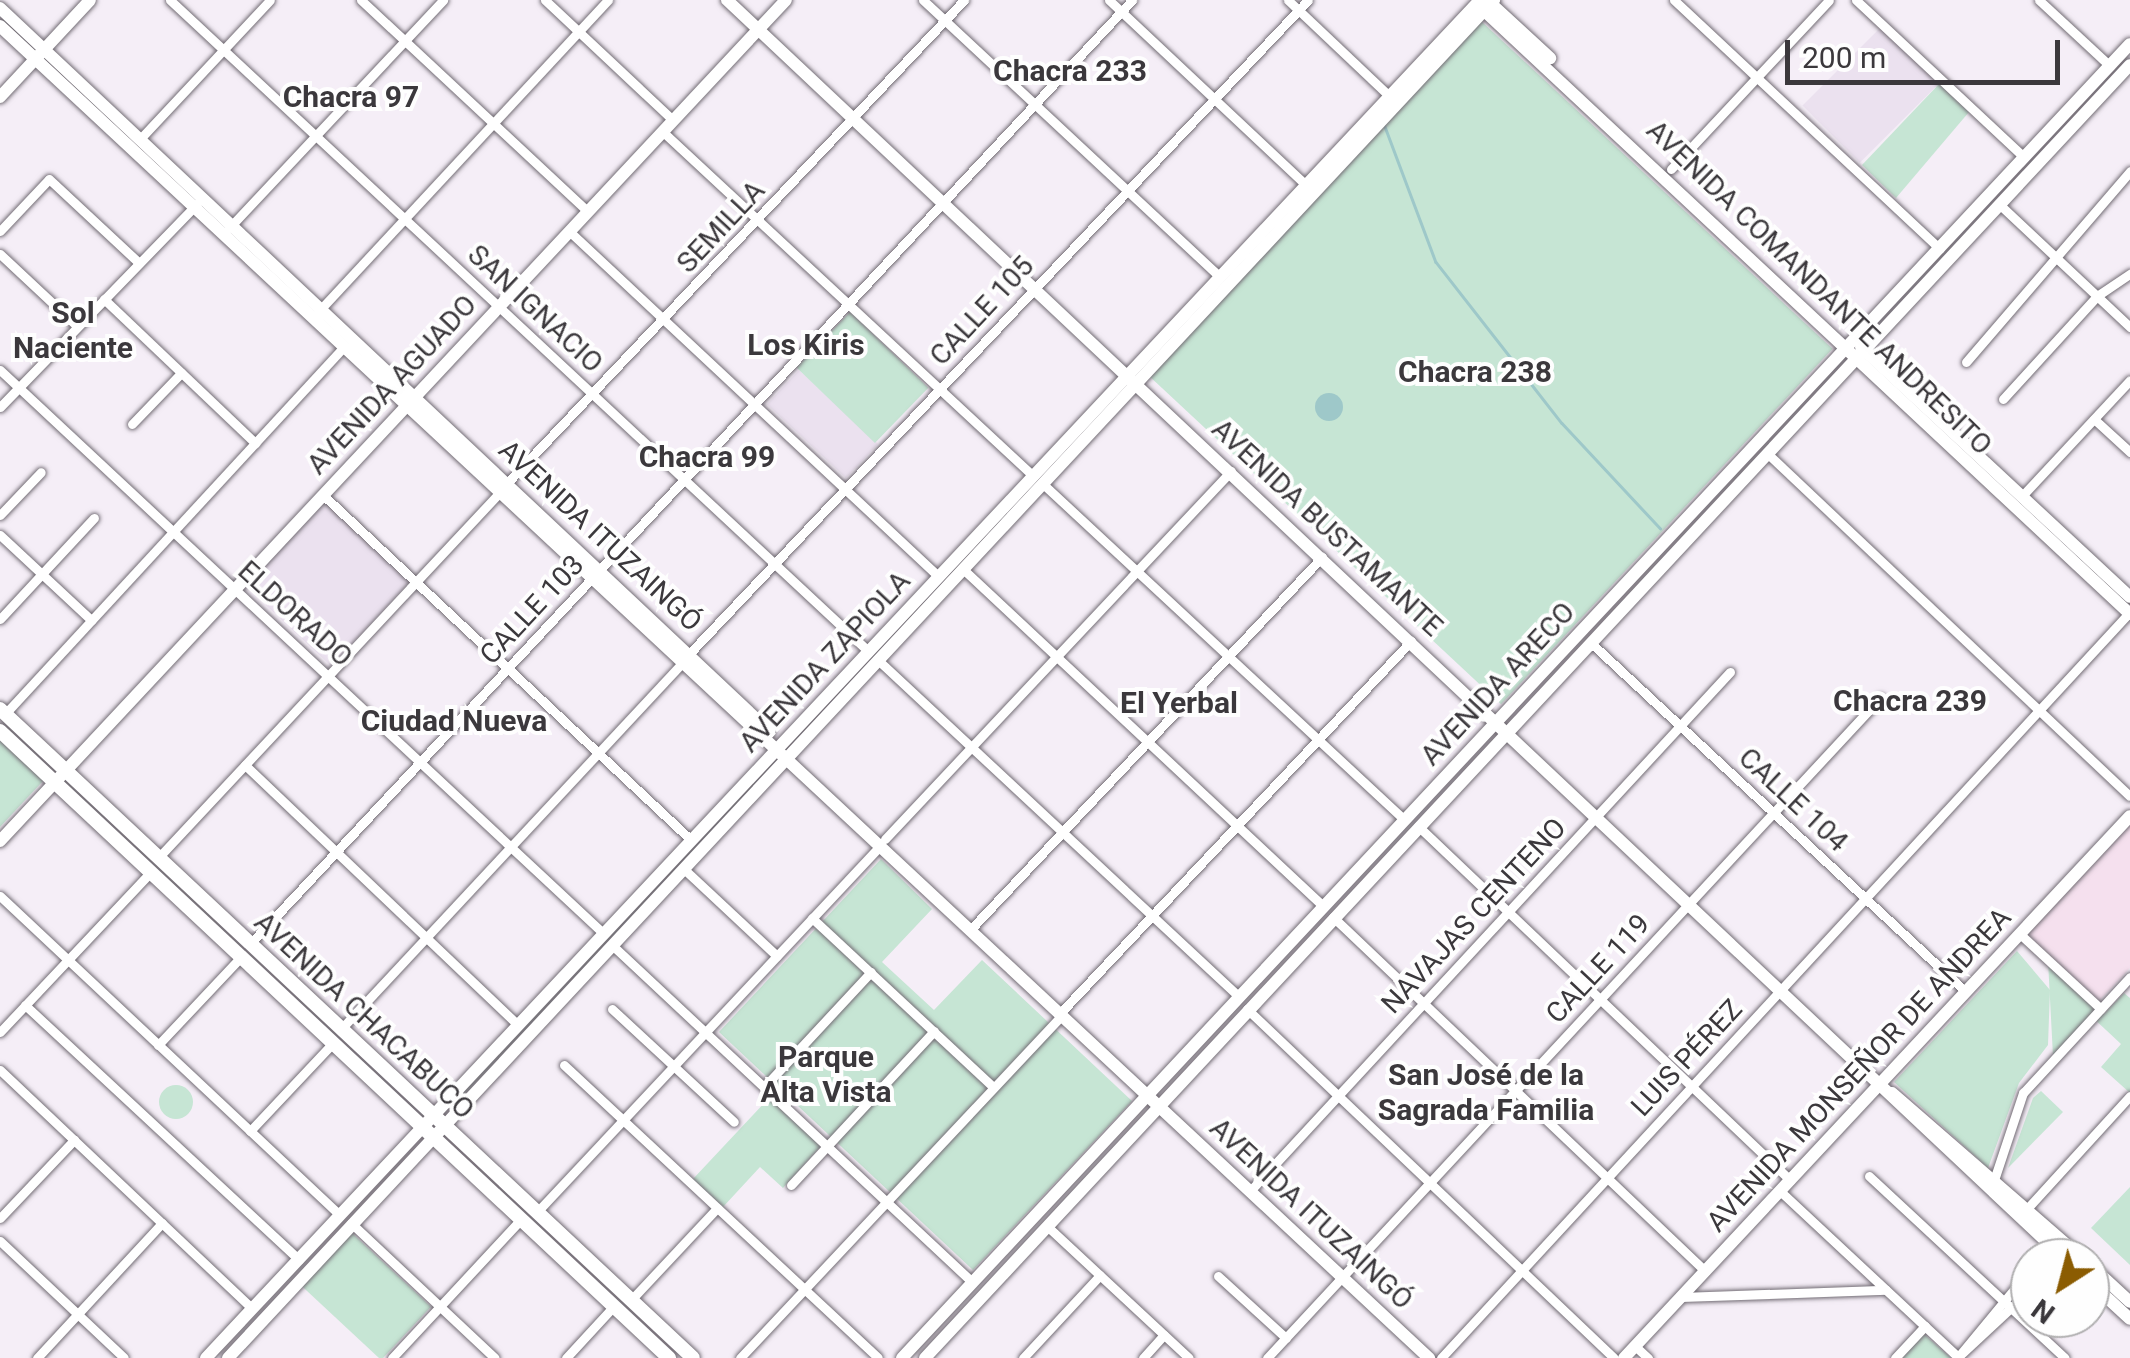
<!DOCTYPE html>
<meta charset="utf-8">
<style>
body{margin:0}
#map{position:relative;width:2130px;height:1358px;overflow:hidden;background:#f5eef7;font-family:Roboto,sans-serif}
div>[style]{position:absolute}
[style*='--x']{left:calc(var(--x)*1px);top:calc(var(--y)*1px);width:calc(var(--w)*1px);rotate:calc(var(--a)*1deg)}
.built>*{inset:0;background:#ebe1ef;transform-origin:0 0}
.industrial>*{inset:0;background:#f5e0ee}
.green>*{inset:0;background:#c6e5d4;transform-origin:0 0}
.round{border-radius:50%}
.water>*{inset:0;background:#9ec8c9}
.stream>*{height:2.5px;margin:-1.25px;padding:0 1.25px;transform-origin:1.25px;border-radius:1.25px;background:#9ec8c9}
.roads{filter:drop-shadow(0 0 2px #726c74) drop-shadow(0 0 2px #726c74)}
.minor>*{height:9px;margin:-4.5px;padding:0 4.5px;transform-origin:4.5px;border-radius:4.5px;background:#fff}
.secondary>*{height:12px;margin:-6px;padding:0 6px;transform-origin:6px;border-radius:6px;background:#fff}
.primary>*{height:14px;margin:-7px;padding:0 7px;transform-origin:7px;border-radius:7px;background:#fff}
span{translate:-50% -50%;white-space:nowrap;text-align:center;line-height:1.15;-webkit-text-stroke:8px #fefefe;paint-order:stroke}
.street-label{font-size:28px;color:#3b383c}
.neighbourhood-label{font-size:30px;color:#3b383c;font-weight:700}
.north{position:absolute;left:2010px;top:1238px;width:100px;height:100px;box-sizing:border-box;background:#fefefe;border:2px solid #b0afb0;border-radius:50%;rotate:216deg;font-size:28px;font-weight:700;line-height:40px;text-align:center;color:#3b383c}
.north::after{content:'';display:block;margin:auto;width:35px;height:45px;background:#8b5c02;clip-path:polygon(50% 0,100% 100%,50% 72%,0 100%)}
.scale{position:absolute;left:1785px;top:40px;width:275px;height:45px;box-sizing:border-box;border:5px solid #3b383c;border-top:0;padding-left:12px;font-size:30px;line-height:35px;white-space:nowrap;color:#3b383c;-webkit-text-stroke:8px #fefefe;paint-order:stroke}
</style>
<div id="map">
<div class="built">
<div style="left:1881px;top:27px;width:81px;height:111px;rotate:45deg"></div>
<div style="left:799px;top:370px;width:108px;height:47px;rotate:43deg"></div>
<div style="left:324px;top:502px;width:117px;height:115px;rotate:43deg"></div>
</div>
<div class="industrial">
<div style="clip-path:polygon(2130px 823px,2130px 968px,2099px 1001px,2027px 934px)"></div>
</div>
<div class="green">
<div style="left:1480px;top:20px;width:482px;height:486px;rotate:43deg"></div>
<div style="clip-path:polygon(1939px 84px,1969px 112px,1896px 198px,1862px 165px)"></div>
<div style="left:850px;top:312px;width:109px;height:77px;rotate:44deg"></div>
<div style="clip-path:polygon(0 739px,44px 780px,0 827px)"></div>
<div style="clip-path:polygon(769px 762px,775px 767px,452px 1107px,449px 1104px)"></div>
<div style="clip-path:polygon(881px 859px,932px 909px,882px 962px,934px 1010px,982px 960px,1132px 1101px,973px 1270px,719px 1032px)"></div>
<div style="clip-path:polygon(2017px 951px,2050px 990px,2048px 1045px,2019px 1083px,1988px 1168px,1894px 1082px)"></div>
<div style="clip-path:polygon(2048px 961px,2104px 1014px,2124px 993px,2130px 998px,2130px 1093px,2101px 1067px,2121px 1044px,2091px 1016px,2053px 1056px)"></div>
<div class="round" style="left:159px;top:1085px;width:34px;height:34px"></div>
<div style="clip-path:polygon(2041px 1091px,2063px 1112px,2008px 1168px,2033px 1098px)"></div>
<div style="clip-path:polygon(769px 1098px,821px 1146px,783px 1188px,760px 1167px,723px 1207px,693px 1179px)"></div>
<div style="clip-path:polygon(2130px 1187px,2130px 1265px,2091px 1228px)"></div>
<div style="left:352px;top:1233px;width:108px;height:73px;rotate:43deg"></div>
<div style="clip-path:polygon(1924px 1334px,1951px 1358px,1902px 1358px)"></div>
</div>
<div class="water">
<div class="round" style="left:1315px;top:393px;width:28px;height:28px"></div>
</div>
<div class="stream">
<div style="--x:1384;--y:124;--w:147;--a:69.4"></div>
<div style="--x:1436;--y:262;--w:204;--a:52"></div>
<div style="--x:1562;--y:423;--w:144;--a:47"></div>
</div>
<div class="roads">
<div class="minor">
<div style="--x:170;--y:0;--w:954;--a:43"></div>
<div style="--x:361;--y:0;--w:309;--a:43"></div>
<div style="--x:545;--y:0;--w:175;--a:43.2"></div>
<div style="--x:923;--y:0;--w:403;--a:43"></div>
<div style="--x:1109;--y:0;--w:272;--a:43.2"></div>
<div style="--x:1288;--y:0;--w:138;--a:43.5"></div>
<div style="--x:1674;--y:0;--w:364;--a:43.1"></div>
<div style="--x:1856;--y:0;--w:230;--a:43.1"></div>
<div style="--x:2039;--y:0;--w:97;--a:42.9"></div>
<div style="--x:662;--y:131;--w:505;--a:42.91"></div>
<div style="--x:140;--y:139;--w:190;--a:-46.9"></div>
<div style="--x:1671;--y:169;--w:231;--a:-46.9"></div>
<div style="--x:1999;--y:204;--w:180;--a:43.2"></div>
<div style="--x:229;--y:228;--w:313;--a:-46.8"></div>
<div style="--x:0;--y:231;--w:71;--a:-46.7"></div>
<div style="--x:49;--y:179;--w:123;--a:43"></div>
<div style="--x:569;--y:231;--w:505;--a:43.07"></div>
<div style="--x:0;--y:254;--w:105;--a:43.1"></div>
<div style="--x:104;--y:299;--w:209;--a:43.6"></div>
<div style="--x:318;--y:312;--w:426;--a:-47.1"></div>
<div style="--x:1966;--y:362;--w:252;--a:-49.3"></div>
<div style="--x:0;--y:370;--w:825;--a:43.04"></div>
<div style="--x:2003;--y:399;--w:139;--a:-47.6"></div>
<div style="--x:2097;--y:296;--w:40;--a:-34"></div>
<div style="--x:0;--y:407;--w:283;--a:-45.9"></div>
<div style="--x:2094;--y:419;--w:49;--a:42.5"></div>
<div style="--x:132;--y:424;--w:71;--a:-46.1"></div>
<div style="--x:1767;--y:453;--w:499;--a:43.4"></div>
<div style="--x:507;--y:483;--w:665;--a:-46.58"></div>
<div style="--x:1043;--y:484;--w:494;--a:42.9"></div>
<div style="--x:323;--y:495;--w:504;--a:43.15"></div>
<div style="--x:2022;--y:496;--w:158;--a:-47"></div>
<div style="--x:0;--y:515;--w:59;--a:-46.4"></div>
<div style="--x:0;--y:535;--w:125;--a:43"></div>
<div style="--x:964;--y:570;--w:493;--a:43.1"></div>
<div style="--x:0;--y:619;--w:138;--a:-47.1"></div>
<div style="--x:1590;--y:642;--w:514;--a:42.95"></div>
<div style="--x:689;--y:654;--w:900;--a:-46.57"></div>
<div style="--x:879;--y:661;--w:492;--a:43"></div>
<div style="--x:5;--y:714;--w:500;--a:-47.3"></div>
<div style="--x:245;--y:765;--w:377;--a:43.6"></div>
<div style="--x:1418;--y:826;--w:514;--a:43.58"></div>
<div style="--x:885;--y:839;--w:505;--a:-46.76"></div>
<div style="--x:158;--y:858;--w:501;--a:-46.94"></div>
<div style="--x:684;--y:869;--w:127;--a:43.1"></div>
<div style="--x:0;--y:896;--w:465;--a:43.2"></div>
<div style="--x:1333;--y:917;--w:514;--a:43.58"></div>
<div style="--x:812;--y:918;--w:248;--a:43"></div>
<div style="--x:970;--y:930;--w:513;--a:-46.66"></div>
<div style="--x:2020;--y:934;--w:110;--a:42.8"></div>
<div style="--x:250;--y:944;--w:1292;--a:-46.94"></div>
<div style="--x:612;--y:945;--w:493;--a:43.1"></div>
<div style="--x:25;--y:1005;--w:374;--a:42.9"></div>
<div style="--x:612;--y:1009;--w:166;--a:42.8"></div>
<div style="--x:1064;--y:1009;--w:506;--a:-46.68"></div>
<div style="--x:1247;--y:1009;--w:506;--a:43.56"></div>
<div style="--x:341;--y:1029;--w:502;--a:-47.02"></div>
<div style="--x:0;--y:1032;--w:220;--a:-46.7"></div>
<div style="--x:158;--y:1045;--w:121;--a:-46.7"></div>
<div style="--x:564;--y:1065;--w:429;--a:43"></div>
<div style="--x:0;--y:1070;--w:347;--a:43.4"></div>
<div style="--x:764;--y:1087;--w:157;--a:-47.1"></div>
<div style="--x:250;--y:1131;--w:121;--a:-46.7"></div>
<div style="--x:1869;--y:1176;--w:267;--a:42.9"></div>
<div style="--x:1994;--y:1180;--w:92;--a:-71.6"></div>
<div style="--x:2023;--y:1093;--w:158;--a:-47.3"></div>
<div style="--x:791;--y:1185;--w:210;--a:-47.1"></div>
<div style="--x:1250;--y:1191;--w:707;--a:-47.24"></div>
<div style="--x:1780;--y:1191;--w:245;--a:43"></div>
<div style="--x:537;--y:1212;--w:502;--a:-46.86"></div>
<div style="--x:2024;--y:1212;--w:157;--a:-47.6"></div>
<div style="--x:0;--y:1218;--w:108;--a:-46.5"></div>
<div style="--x:351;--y:1223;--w:197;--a:43.2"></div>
<div style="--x:1048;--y:1227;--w:192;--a:42.9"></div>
<div style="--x:0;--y:1241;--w:170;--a:43.3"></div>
<div style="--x:2041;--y:1258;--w:15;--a:-23"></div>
<div style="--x:1218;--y:1276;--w:92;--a:42.4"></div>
<div style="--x:1681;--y:1297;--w:205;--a:-2"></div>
<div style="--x:631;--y:1300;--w:126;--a:-46.9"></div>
<div style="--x:1635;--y:1346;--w:18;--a:43"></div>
<div style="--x:1958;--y:1357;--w:113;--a:-50.4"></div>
<div style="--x:1958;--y:1357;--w:98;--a:-42.9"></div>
<div style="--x:37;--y:1358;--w:184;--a:-47.2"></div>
<div style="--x:392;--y:1358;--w:190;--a:-47.1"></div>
<div style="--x:566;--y:1358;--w:71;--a:-47.3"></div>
<div style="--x:740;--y:1358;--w:470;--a:-46.8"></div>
<div style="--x:1023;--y:1358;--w:113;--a:-47.1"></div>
<div style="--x:1143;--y:1358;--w:31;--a:-48"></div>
<div style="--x:1267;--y:1358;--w:901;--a:-47.11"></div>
<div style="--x:1441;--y:1358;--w:1014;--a:-47.28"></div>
<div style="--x:1895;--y:1358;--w:44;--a:-46.8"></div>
</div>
<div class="secondary">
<div style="--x:727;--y:0;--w:1836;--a:43.26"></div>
<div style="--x:1487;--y:0;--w:86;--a:42.6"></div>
<div style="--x:1478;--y:5;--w:892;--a:43.05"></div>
<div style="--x:0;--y:8;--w:1056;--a:43.23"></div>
<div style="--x:0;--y:26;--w:1954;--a:42.99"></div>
<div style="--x:0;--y:97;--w:132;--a:-47.1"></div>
<div style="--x:1861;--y:347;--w:367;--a:42.9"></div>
<div style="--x:0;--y:841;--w:1151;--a:-46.94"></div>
<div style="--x:1892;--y:1093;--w:252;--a:41"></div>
<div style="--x:2090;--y:1265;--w:54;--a:42.8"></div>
<div style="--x:2090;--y:1282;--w:54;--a:42.8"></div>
<div style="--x:206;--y:1358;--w:1862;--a:-46.83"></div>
<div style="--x:228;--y:1358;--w:1857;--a:-47.01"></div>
<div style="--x:902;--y:1358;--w:1798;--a:-46.94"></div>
<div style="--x:925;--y:1358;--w:1767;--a:-47.02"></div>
<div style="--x:1624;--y:1358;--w:741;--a:-46.97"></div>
</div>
<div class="primary">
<div style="--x:0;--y:709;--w:949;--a:43.12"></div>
<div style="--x:0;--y:731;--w:917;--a:43.14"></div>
</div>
</div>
<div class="street-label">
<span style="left:721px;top:227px;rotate:-47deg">SEMILLA</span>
<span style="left:1819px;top:288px;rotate:44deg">AVENIDA COMANDANTE ANDRESITO</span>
<span style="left:535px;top:309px;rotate:43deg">SAN IGNACIO</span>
<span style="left:982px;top:311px;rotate:-47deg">CALLE 105</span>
<span style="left:392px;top:385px;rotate:-47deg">AVENIDA AGUADO</span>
<span style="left:1327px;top:528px;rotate:43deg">AVENIDA BUSTAMANTE</span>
<span style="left:600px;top:536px;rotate:43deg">AVENIDA ITUZAINGÓ</span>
<span style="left:532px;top:610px;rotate:-47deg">CALLE 103</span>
<span style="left:295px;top:614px;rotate:42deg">ELDORADO</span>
<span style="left:825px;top:662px;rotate:-47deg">AVENIDA ZAPIOLA</span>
<span style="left:1498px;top:684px;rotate:-47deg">AVENIDA ARECO</span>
<span style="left:1793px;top:800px;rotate:43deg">CALLE 104</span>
<span style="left:1474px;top:916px;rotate:-47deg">NAVAJAS CENTENO</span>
<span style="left:1598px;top:969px;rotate:-47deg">CALLE 119</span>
<span style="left:364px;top:1016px;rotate:43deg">AVENIDA CHACABUCO</span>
<span style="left:1687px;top:1058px;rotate:-47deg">LUIS PÉREZ</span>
<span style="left:1859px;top:1070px;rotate:-47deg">AVENIDA MONSEÑOR DE ANDREA</span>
<span style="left:1311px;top:1214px;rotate:43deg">AVENIDA ITUZAINGÓ</span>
</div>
<div class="neighbourhood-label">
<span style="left:1070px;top:71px">Chacra 233</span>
<span style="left:351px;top:97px">Chacra 97</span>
<span style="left:73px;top:330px">Sol<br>Naciente</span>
<span style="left:806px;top:345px">Los Kiris</span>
<span style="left:1475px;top:372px">Chacra 238</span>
<span style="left:707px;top:457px">Chacra 99</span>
<span style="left:1910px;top:701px">Chacra 239</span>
<span style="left:1179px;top:703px">El Yerbal</span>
<span style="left:454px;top:721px">Ciudad Nueva</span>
<span style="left:826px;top:1074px">Parque<br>Alta Vista</span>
<span style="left:1486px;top:1092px">San José de la<br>Sagrada Familia</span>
</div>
<div class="north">N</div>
<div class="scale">200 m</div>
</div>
